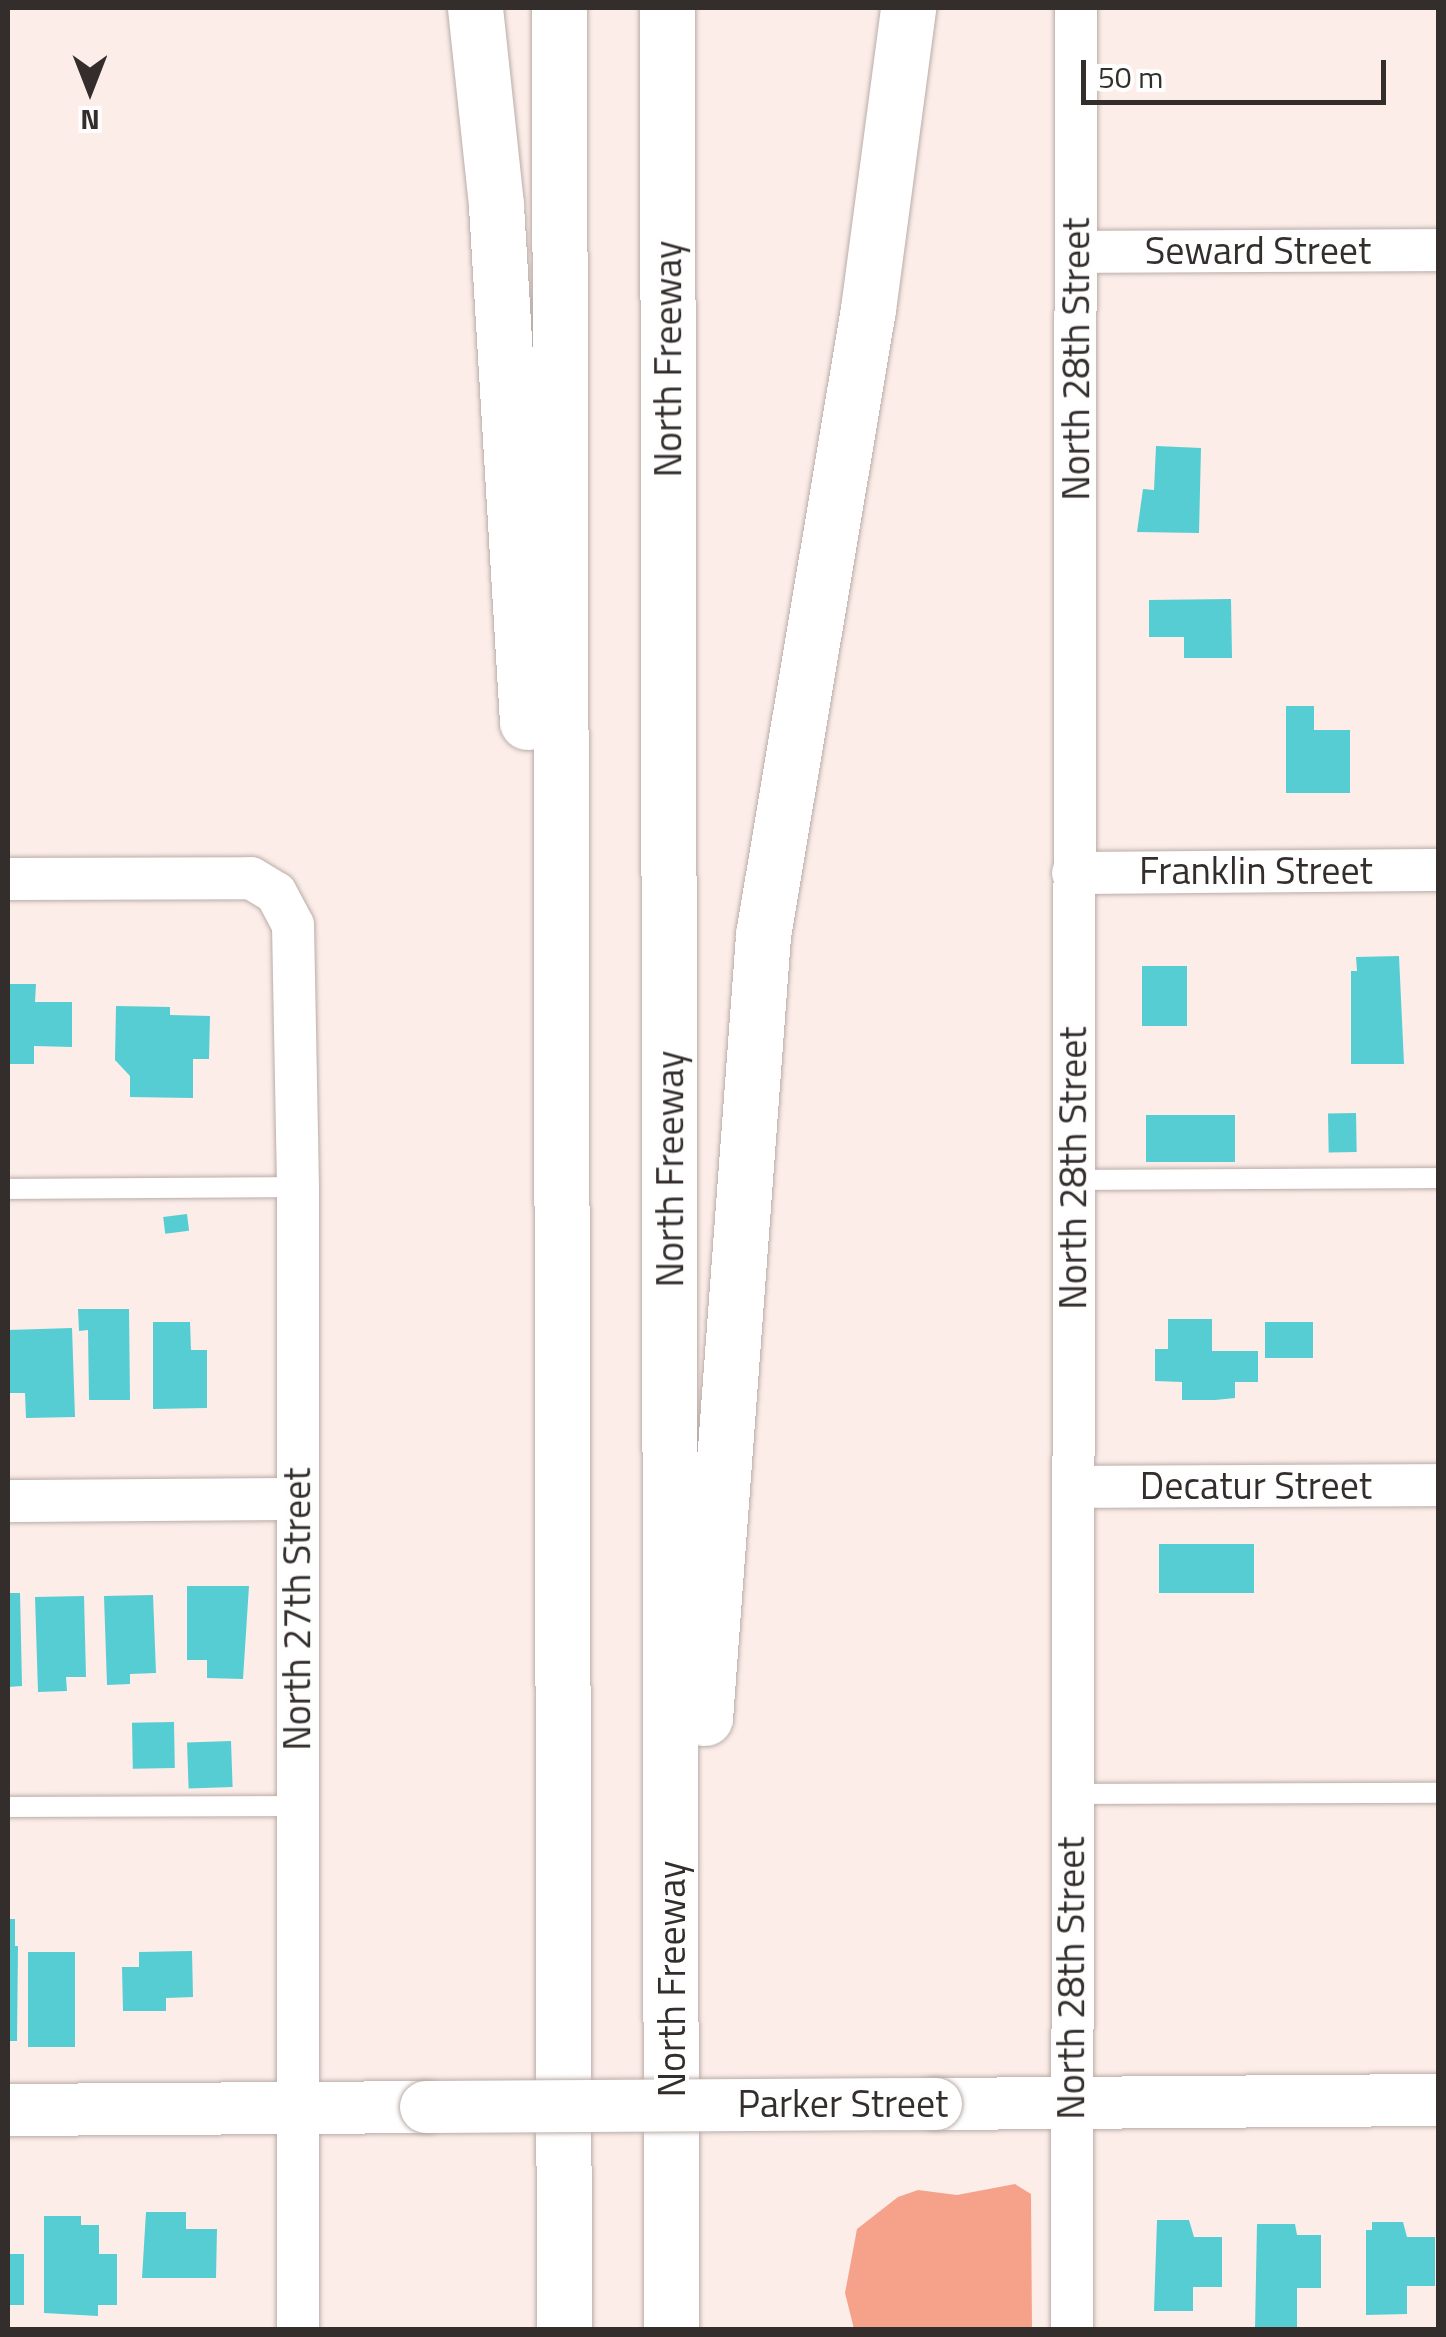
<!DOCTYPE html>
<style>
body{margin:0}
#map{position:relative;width:1446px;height:2337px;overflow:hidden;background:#fcede9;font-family:"Titillium Web",sans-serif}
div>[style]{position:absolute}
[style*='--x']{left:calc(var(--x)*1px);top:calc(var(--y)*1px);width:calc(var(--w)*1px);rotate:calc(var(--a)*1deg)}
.forest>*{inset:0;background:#f6a28a}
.building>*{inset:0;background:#55cdd2;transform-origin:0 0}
.roads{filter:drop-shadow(0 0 2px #baaca7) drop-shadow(0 0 2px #baaca7)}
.service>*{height:20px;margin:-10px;padding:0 10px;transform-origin:10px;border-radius:10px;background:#fff}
.minor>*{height:42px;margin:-21px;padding:0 21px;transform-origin:21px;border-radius:21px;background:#fff}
.tertiary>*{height:52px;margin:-26px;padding:0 26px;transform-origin:26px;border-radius:26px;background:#fff}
.motorway>*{height:55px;margin:-27.5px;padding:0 27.5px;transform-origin:27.5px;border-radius:27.5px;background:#fff}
.bridges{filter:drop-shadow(0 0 2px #baaca7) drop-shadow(0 0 2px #baaca7)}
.tertiary-bridge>*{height:52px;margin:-26px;padding:0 26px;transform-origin:26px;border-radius:26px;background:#fff}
span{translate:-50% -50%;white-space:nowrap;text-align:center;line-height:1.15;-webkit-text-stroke:8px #fefefe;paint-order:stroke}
.street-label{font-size:38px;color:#332d2c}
.frame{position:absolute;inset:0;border:10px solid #332d2c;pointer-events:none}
.north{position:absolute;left:40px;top:40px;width:100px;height:100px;-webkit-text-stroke:8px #fefefe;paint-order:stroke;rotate:180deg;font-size:28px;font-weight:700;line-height:40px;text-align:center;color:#332d2c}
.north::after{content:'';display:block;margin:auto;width:35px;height:45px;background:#332d2c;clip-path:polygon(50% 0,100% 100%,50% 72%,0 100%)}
.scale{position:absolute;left:1081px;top:60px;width:305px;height:45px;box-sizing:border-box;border:5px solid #332d2c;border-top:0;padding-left:12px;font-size:30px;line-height:35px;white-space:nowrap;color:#332d2c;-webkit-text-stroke:8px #fefefe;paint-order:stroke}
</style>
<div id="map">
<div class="forest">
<div style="clip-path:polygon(1015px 2184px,1031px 2194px,1032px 2329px,854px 2329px,845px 2293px,857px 2229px,898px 2197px,918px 2190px,957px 2195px)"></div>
</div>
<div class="building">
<div style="clip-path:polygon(1156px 446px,1201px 448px,1199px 533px,1137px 532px,1143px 489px,1154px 490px)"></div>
<div style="clip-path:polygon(1231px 599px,1232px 658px,1184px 658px,1184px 637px,1149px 637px,1149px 600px)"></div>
<div style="clip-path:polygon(1286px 706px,1314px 706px,1314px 730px,1350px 730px,1350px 793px,1286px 793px)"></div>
<div style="clip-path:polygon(1399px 956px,1404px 1064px,1351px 1064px,1351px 971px,1357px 971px,1356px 957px)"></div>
<div style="left:1142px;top:966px;width:45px;height:60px"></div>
<div style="clip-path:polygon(8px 984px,36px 984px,35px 1002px,72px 1002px,72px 1047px,34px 1046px,34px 1064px,8px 1064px)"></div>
<div style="clip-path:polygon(116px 1006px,170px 1007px,170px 1015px,210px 1016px,209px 1059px,193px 1059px,193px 1098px,130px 1097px,130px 1076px,115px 1060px)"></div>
<div style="left:1356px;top:1113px;width:39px;height:28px;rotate:89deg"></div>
<div style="left:1146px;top:1115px;width:89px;height:47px"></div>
<div style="left:187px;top:1214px;width:17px;height:24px;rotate:83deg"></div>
<div style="clip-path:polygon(78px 1309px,129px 1309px,130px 1400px,89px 1400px,88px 1330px,79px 1331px)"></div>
<div style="clip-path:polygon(1168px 1319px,1212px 1319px,1212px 1351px,1258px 1351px,1258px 1382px,1235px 1382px,1235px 1398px,1215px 1400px,1182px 1400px,1182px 1382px,1155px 1381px,1155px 1349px,1168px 1349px)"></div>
<div style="clip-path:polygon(153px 1322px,190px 1322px,191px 1350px,207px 1350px,207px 1408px,153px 1409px)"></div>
<div style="left:1313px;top:1322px;width:36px;height:48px;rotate:90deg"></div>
<div style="clip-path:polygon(72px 1328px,75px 1417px,26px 1418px,25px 1393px,8px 1393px,8px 1330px)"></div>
<div style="left:1159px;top:1544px;width:95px;height:49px"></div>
<div style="clip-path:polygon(187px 1586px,249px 1586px,243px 1679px,207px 1678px,207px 1660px,187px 1660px)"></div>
<div style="clip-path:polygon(8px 1593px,20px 1593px,22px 1686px,8px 1687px)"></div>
<div style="clip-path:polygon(153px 1595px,156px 1673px,130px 1674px,130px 1684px,107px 1685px,104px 1596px)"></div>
<div style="clip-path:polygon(84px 1596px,86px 1677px,66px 1677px,67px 1691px,38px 1692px,35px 1597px)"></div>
<div style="left:174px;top:1722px;width:46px;height:42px;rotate:89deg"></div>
<div style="left:231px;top:1741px;width:46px;height:44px;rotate:88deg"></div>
<div style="clip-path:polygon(8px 1919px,15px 1919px,15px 1946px,18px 1946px,17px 2041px,8px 2041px)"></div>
<div style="clip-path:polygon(192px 1951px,193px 1997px,166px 1998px,166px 2011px,123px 2011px,122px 1967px,139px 1967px,139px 1952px)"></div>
<div style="left:28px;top:1952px;width:47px;height:95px"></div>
<div style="clip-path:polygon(146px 2212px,186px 2212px,186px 2229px,217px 2229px,216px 2278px,142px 2278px)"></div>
<div style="clip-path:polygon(44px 2216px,81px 2216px,81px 2225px,99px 2225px,99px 2254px,117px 2254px,117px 2305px,98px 2305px,98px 2316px,44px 2313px)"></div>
<div style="clip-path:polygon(1157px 2220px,1189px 2220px,1194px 2237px,1222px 2237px,1222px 2287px,1193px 2287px,1193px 2311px,1154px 2311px)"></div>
<div style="clip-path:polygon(1372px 2222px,1403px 2222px,1407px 2237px,1435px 2237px,1435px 2286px,1407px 2286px,1407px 2314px,1366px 2315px,1366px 2230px,1372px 2230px)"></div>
<div style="clip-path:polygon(1257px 2224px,1295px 2224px,1297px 2235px,1321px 2235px,1321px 2288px,1297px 2288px,1297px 2330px,1255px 2330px)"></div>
<div style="left:8px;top:2254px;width:16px;height:51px"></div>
</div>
<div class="roads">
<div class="service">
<div style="--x:1074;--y:1180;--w:364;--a:-0.3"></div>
<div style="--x:8;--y:1189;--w:290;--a:-0.4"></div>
<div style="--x:1071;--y:1794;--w:367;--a:-0.2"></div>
<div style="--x:8;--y:1807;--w:290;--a:-0.2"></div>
</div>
<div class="minor">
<div style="--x:1077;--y:252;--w:361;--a:-0.3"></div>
<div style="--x:1073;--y:873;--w:365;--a:-0.5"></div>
<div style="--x:8;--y:879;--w:243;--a:-0.2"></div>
<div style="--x:251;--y:878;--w:29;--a:31"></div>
<div style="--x:276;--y:893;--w:36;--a:62"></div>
<div style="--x:293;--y:925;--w:262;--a:88.9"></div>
<div style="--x:298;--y:1187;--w:1143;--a:90"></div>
<div style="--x:1073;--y:1487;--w:365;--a:-0.3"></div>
<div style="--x:8;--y:1501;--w:289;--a:-0.4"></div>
<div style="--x:1072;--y:2330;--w:2322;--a:-89.9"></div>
</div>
<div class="tertiary">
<div style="--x:936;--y:2104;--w:502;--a:-0.46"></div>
<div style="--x:8;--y:2110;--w:418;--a:-0.4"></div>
</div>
<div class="motorway">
<div style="--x:475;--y:8;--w:199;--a:83.9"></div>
<div style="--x:496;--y:206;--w:517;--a:86.56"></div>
<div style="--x:559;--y:8;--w:2322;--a:89.88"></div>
<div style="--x:667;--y:8;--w:2322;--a:89.9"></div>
<div style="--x:705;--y:1718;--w:785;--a:-85.76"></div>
<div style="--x:763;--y:935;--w:635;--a:-80.48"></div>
<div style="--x:868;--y:309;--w:304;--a:-82.4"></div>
</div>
</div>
<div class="bridges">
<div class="tertiary-bridge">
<div style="--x:426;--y:2107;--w:510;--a:-0.34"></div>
</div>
</div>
<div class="street-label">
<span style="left:1258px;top:251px">Seward Street</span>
<span style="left:668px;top:359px;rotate:-90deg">North Freeway</span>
<span style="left:1076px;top:359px;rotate:-90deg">North 28th Street</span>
<span style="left:1256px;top:871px">Franklin Street</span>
<span style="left:1073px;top:1168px;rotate:-90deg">North 28th Street</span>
<span style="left:670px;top:1169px;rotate:-90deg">North Freeway</span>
<span style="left:1256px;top:1486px">Decatur Street</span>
<span style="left:297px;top:1609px;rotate:-90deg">North 27th Street</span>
<span style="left:1071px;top:1978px;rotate:-90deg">North 28th Street</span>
<span style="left:672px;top:1979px;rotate:-90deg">North Freeway</span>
<span style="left:843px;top:2104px">Parker Street</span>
</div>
<div class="frame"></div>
<div class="north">N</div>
<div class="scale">50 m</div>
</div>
